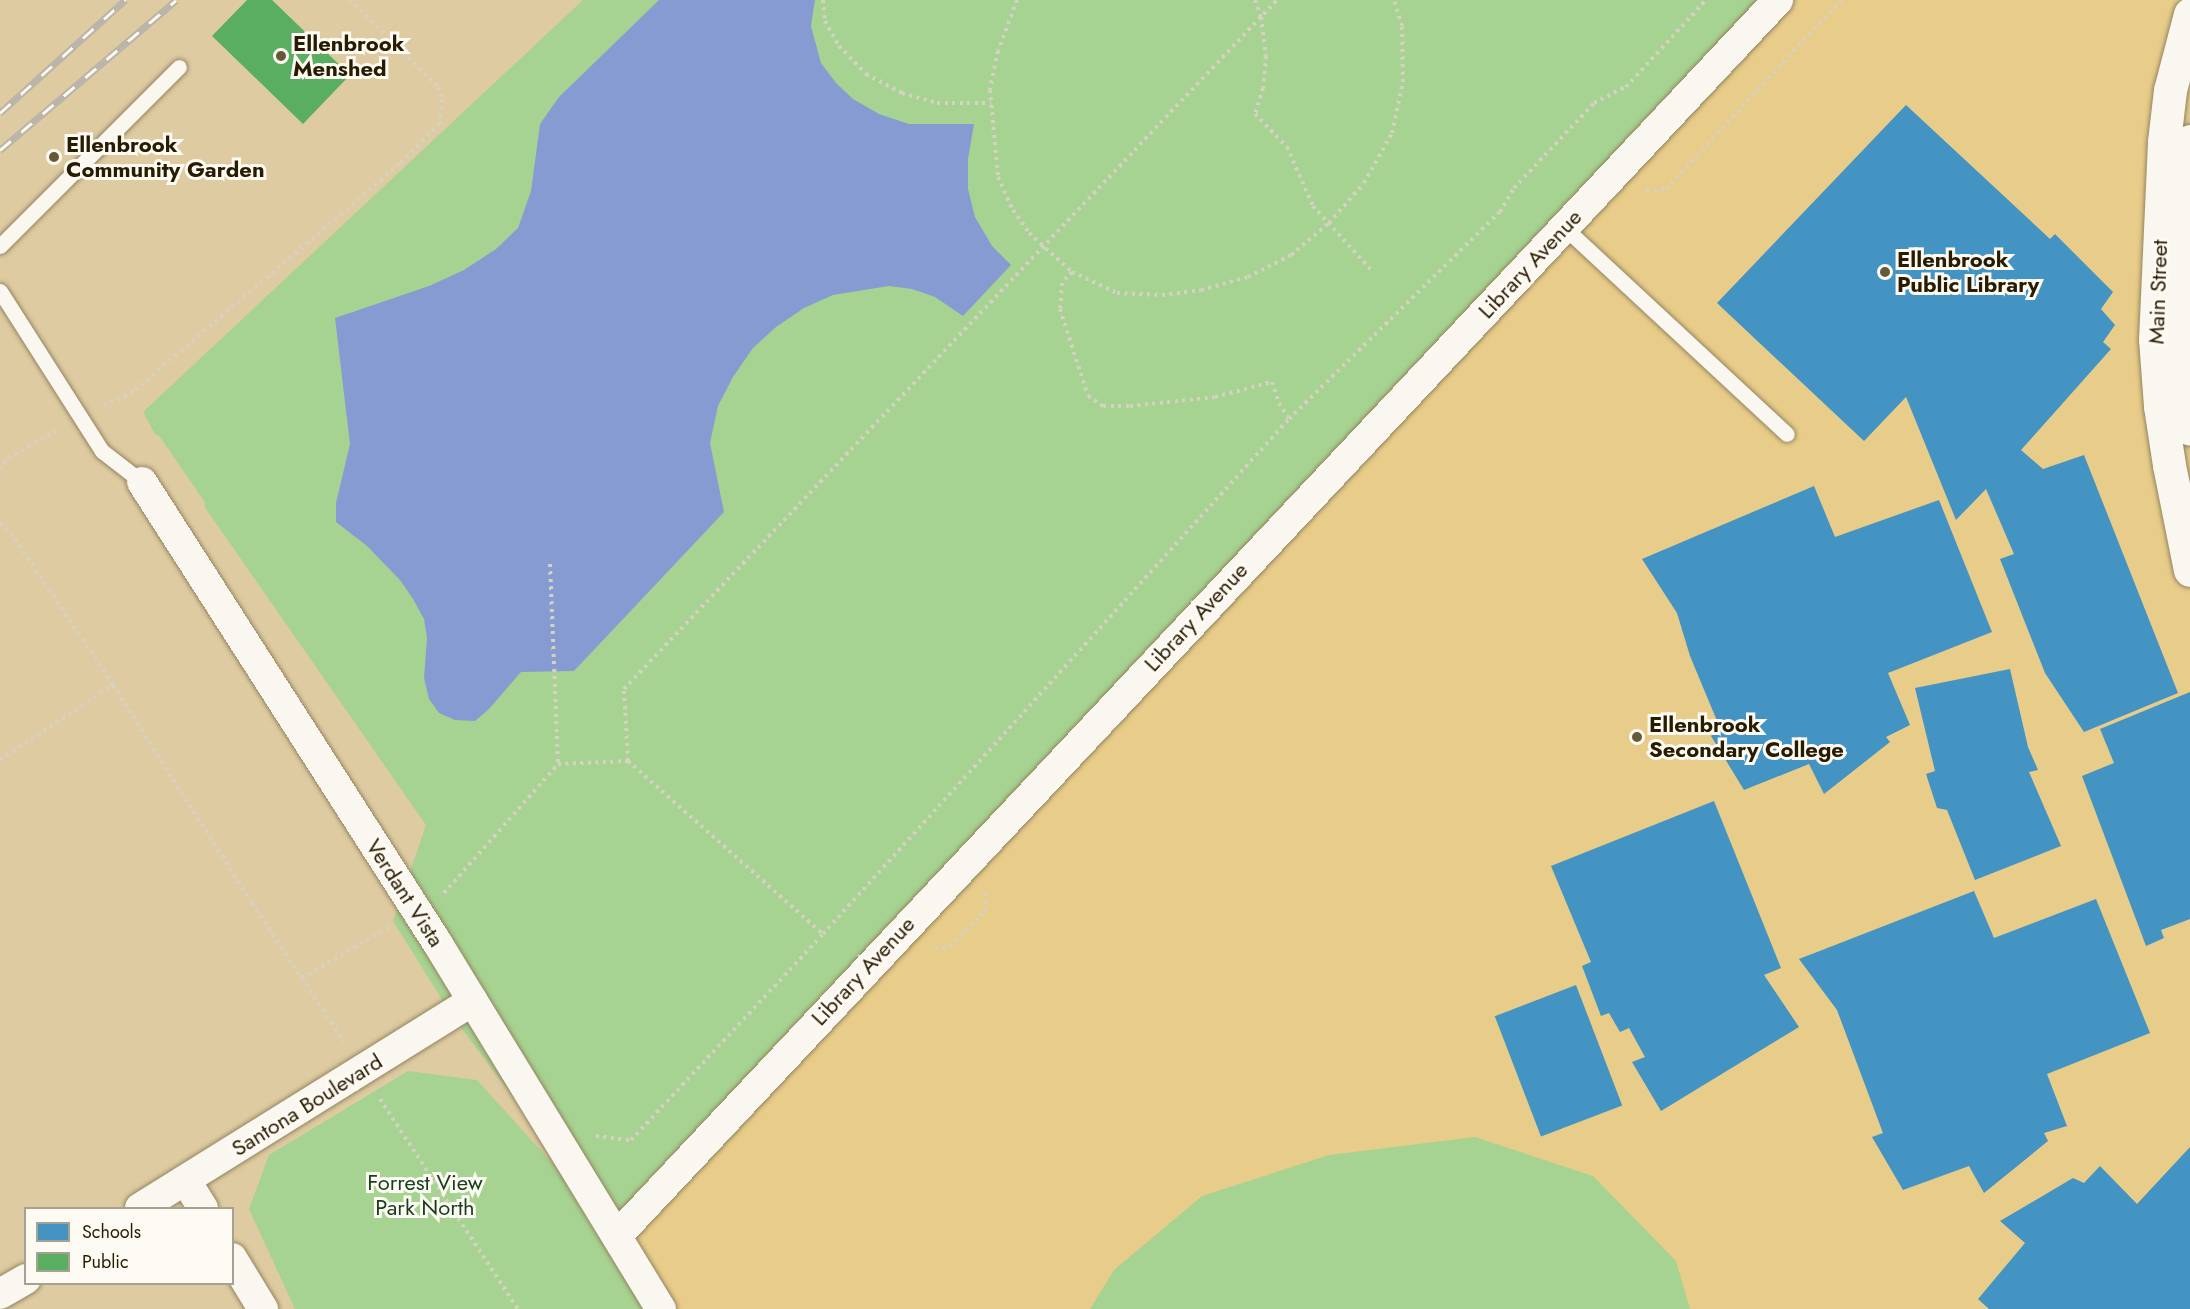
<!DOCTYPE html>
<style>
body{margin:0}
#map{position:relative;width:2190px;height:1309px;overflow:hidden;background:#decba1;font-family:Jost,sans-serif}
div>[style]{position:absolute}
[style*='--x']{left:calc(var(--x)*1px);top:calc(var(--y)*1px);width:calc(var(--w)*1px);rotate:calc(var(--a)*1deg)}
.built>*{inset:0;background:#e8cc89}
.green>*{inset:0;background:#a6d391}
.water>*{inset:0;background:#879bd3}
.schools>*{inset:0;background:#4393c3;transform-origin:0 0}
.public>*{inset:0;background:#5aae61}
.path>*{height:4px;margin-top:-2px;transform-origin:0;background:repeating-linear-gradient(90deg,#d7d1c3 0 3px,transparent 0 7.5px)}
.roads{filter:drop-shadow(0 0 2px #948561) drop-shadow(0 0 2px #948561)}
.service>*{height:15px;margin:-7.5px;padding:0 7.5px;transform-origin:7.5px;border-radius:7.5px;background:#faf7f1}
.minor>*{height:30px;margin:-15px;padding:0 15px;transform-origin:15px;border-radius:15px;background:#faf7f1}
.secondary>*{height:33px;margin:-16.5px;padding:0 16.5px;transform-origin:16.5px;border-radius:16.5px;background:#faf7f1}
.rail>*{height:7px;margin-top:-3.5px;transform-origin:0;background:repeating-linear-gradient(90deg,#fdfaf3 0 14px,#b9b4aa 0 28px);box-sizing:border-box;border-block:2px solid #b9b4aa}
.dots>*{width:16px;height:16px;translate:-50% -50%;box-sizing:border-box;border:3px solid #fdfaf3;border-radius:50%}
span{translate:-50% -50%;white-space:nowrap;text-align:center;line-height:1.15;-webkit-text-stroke:6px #fdfaf3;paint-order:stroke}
.poi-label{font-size:22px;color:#271b00;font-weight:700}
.left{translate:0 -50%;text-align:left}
.street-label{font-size:22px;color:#271b00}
.park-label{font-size:22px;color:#173e1d}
.legend{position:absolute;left:24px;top:1207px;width:210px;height:78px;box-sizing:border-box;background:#fdfaf3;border:2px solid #a7a192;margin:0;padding:8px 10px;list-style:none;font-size:18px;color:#271b00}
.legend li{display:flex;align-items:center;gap:12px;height:30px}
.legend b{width:30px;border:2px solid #a7a192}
</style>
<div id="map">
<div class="built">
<div style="clip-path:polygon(1778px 0,2190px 0,2190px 107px,2176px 177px,2185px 433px,2190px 453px,2190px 1309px,657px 1309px,626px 1257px,640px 1212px)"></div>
</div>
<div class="green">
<div style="clip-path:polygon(583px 0,1778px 0,617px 1236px,661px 1309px,295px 1309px,249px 1209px,269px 1155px,408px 1071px,477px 1080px,611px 1228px,453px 1017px,393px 921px,426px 825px,206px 509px,204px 501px,160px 437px,155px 434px,143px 412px)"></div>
<div style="clip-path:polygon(1475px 1137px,1593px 1176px,1676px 1261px,1690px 1309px,1090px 1309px,1114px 1270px,1202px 1196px,1329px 1155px)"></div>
</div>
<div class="water">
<div style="clip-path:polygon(659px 0,815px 0,811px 26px,821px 63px,836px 83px,853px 99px,879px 114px,909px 124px,974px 124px,968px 159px,968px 189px,975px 217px,992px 246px,1011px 265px,963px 316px,935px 297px,912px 289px,889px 286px,833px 295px,804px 308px,776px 327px,753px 348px,733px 377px,718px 406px,710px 443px,724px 512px,574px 671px,521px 672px,489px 709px,475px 721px,455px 720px,439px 713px,429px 699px,424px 678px,427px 638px,424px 619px,413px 599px,400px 580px,367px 546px,336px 522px,336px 503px,350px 444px,335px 318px,429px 286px,464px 270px,496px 249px,518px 228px,531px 191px,540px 124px,559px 97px)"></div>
</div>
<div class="schools">
<div style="clip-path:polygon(1906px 105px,2050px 239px,2055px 234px,2113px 292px,2101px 309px,2115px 325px,2103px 342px,2111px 349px,2021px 450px,2043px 469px,2084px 455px,2178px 693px,2084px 732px,2045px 673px,2000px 559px,2014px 554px,1986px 489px,1956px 520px,1906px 397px,1864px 441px,1717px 303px)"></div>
<div style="clip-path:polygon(1814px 486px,1835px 537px,1939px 500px,1992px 632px,1888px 673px,1910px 725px,1886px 737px,1890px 742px,1824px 794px,1809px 764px,1744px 790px,1711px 736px,1720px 728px,1690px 656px,1677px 613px,1642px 559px)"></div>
<div style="clip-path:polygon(2010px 669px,2028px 747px,2038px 770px,2029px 772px,2061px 846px,1975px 880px,1947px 810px,1937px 808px,1926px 774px,1935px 771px,1915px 688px)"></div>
<div style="clip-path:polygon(2190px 692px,2190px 919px,2161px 930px,2164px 938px,2146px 946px,2082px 776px,2114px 763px,2100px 729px)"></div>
<div style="clip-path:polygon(1714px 801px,1781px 968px,1764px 975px,1799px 1027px,1661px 1111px,1632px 1062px,1645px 1057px,1629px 1028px,1620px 1032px,1609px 1013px,1601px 1016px,1582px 966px,1591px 962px,1551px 866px)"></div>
<div style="clip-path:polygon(1974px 891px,1994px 938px,2096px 899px,2150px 1033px,2047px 1074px,2067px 1126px,2044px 1133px,2048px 1141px,1984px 1193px,1969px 1166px,1903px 1190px,1872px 1137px,1883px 1133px,1837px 1010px,1799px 959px)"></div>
<div style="left:1576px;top:985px;width:129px;height:87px;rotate:69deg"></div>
<div style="clip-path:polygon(2190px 1147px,2190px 1309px,1989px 1309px,1978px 1299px,2025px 1243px,2000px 1221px,2073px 1178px,2084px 1183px,2100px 1166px,2137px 1204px)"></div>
</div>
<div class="public">
<div style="clip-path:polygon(247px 0,272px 0,350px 75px,303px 124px,212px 36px)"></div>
</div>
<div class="path">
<div style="--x:823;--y:0;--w:21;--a:85"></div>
<div style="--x:825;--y:21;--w:29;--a:61"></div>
<div style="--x:839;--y:46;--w:39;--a:46"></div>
<div style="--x:866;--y:74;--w:41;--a:27.8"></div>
<div style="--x:902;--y:93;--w:36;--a:16"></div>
<div style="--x:937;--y:103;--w:54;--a:0"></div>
<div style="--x:1017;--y:0;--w:54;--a:110.4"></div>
<div style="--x:998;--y:51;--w:40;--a:102"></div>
<div style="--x:990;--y:90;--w:87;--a:84.7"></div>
<div style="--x:998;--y:177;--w:36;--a:66"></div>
<div style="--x:1013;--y:210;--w:28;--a:55"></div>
<div style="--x:1029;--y:233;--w:58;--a:42.2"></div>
<div style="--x:1072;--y:272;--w:50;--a:25"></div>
<div style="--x:1117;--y:293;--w:45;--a:2.5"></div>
<div style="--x:1162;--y:295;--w:39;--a:-7"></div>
<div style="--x:1201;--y:290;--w:49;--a:-15.5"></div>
<div style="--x:1248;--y:277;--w:48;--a:-27.1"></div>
<div style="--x:1291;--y:255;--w:50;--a:-40.1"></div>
<div style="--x:1329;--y:223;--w:53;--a:-48.8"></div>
<div style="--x:1364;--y:183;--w:57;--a:-60.8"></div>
<div style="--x:1392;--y:133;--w:52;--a:-77.8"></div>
<div style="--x:1403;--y:82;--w:56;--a:-91"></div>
<div style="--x:1402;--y:26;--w:27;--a:-107"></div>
<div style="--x:1255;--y:0;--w:18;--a:71"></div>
<div style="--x:1261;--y:17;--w:39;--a:83"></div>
<div style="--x:1266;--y:56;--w:32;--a:95"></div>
<div style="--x:1263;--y:88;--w:27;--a:107"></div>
<div style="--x:1255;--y:114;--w:46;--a:45.9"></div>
<div style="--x:1287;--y:147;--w:64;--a:66.2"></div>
<div style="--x:1313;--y:206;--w:89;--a:47.7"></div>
<div style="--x:1646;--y:190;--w:20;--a:-3"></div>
<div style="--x:1666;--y:189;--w:258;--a:-47.2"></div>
<div style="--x:1072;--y:272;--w:15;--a:132"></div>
<div style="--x:1062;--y:283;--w:26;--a:94"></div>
<div style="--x:1060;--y:309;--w:91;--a:72.2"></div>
<div style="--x:1088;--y:396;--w:18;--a:34"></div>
<div style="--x:1103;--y:406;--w:27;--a:0"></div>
<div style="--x:1130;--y:406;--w:85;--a:-6"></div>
<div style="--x:1215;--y:397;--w:59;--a:-14.7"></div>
<div style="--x:1272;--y:382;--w:22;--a:72"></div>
<div style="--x:1279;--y:403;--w:19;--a:58"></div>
<div style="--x:104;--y:406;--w:35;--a:-27"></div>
<div style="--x:135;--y:390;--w:350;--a:-40.5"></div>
<div style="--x:401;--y:163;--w:54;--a:-45.7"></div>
<div style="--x:439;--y:124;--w:27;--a:-84"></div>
<div style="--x:442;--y:97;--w:12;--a:-114"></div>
<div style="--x:437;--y:86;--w:122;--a:-135.3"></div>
<div style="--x:0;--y:470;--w:14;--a:-56"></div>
<div style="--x:8;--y:458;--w:57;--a:-29.2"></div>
<div style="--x:0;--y:523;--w:22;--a:47"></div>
<div style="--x:15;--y:539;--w:176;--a:56.1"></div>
<div style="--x:113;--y:685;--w:259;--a:57.5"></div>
<div style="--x:252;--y:903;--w:167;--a:56.5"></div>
<div style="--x:550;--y:564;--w:200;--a:87.7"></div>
<div style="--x:0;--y:760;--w:136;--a:-33.6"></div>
<div style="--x:628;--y:761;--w:261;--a:41.6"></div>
<div style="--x:823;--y:934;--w:695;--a:-47.86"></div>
<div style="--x:1289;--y:419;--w:296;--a:-44.5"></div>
<div style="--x:1500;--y:212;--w:28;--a:-60"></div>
<div style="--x:1514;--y:188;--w:117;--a:-46.7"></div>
<div style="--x:1594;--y:103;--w:36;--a:-27"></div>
<div style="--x:1626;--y:87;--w:118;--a:-47.4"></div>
<div style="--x:444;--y:893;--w:172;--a:-48.5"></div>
<div style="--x:558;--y:764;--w:70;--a:-2.5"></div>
<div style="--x:628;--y:761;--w:72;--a:-93.2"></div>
<div style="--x:624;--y:689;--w:949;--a:-46.54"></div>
<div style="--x:935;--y:948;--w:14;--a:-4"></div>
<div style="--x:949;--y:947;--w:51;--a:-45"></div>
<div style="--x:985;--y:911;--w:18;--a:-87"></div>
<div style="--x:302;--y:978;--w:101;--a:-30.4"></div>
<div style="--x:380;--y:1099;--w:251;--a:56.7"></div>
<div style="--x:596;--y:1136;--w:35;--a:7"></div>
<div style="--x:631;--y:1140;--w:282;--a:-47"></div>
</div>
<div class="roads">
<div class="service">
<div style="--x:1564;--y:227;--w:304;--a:42.9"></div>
<div style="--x:0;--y:246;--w:253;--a:-45"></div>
<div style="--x:0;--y:291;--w:190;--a:57.5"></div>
<div style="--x:102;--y:451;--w:51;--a:37.8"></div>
</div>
<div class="minor">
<div style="--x:142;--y:482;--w:549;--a:57.35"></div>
<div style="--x:438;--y:944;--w:428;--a:58.6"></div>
<div style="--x:186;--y:1181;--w:32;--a:58"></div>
<div style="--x:140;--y:1208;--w:392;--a:-31.9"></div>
<div style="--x:617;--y:1236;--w:1696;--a:-46.79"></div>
<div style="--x:232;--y:1258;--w:60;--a:58.7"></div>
<div style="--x:0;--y:1294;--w:30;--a:-30"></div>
</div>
<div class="secondary">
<div style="--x:2190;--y:14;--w:79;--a:104.7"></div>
<div style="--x:2170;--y:90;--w:52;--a:96.6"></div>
<div style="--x:2164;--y:142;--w:197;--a:92.6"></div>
<div style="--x:2155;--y:339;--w:67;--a:85.7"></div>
<div style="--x:2160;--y:406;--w:60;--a:81.3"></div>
<div style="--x:2169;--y:465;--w:107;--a:78.7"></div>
<div style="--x:2190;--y:141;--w:81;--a:96.3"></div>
<div style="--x:2181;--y:222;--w:160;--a:88.9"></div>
<div style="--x:2184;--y:382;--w:47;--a:82.7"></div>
</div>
</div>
<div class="rail">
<div style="--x:0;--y:113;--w:169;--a:-42.1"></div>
<div style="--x:0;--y:150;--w:231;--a:-40.4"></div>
</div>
<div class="dots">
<div style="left:281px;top:56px;background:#675938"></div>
<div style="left:54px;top:157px;background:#675938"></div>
<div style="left:1885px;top:272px;background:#675938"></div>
<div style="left:1637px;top:737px;background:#675938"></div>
</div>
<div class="poi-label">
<span class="left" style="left:293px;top:56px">Ellenbrook<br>Menshed</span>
<span class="left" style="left:66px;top:157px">Ellenbrook<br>Community Garden</span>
<span class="left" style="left:1897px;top:272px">Ellenbrook<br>Public Library</span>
<span class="left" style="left:1649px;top:737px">Ellenbrook<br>Secondary College</span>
</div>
<div class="street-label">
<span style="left:1530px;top:264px;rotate:-47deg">Library Avenue</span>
<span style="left:2158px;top:292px;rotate:-88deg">Main Street</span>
<span style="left:1196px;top:617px;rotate:-47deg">Library Avenue</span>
<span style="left:405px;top:893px;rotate:57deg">Verdant Vista</span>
<span style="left:863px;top:971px;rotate:-47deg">Library Avenue</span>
<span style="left:307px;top:1105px;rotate:-32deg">Santona Boulevard</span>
</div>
<div class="park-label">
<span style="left:425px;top:1195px">Forrest View<br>Park North</span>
</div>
<ul class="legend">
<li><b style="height:16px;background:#4393c3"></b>Schools</li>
<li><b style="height:16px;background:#5aae61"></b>Public</li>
</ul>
</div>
